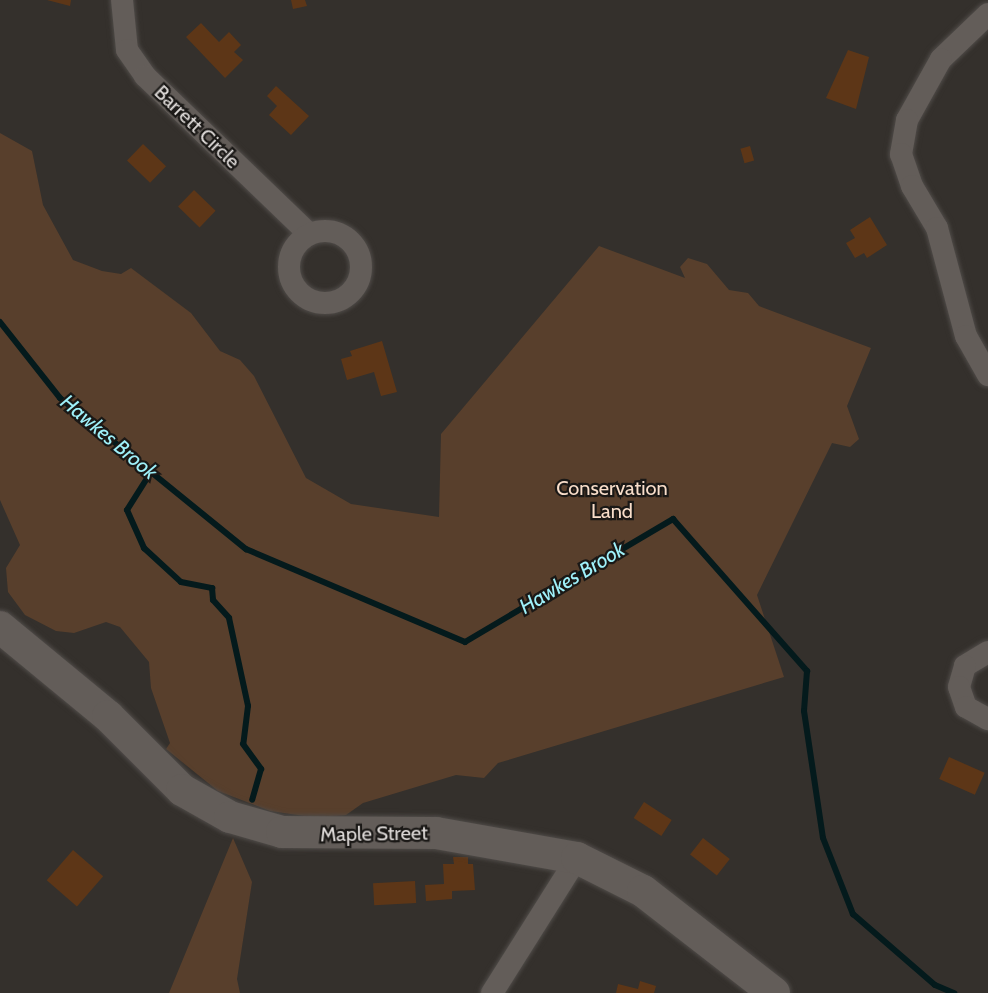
<!DOCTYPE html>
<style>
body{margin:0}
#map{position:relative;width:988px;height:993px;overflow:hidden;background:#34302c;font-family:Cabin,sans-serif}
div>[style]{position:absolute}
[style*='--x']{left:calc(var(--x)*1px);top:calc(var(--y)*1px);width:calc(var(--w)*1px);rotate:calc(var(--a)*1deg)}
.green>*{inset:0;background:#583f2c}
.stream>*{height:6px;margin:-3px;padding:0 3px;transform-origin:3px;border-radius:3px;background:#041a1c}
.building>*{inset:0;background:#5d3617;transform-origin:0 0}
.roads{filter:drop-shadow(0 0 2px #4f4b48) drop-shadow(0 0 2px #4f4b48)}
.street>*{height:22px;margin:-11px;padding:0 11px;transform-origin:11px;border-radius:11px;background:#635d59}
.street>.ring{margin:-11px;padding:0;box-sizing:content-box;background:none;border:22px solid #635d59;border-radius:50%}
.secondary>*{height:32px;margin:-16px;padding:0 16px;transform-origin:16px;border-radius:16px;background:#635d59}
span{translate:-50% -50%;white-space:nowrap;text-align:center;line-height:1.15;-webkit-text-stroke:4.5px #1a1816;paint-order:stroke}
.street-label{font-size:20px;color:#e1dddb}
.park-label{font-size:20px;color:#f9deca}
.water-label{font-size:21px;color:#9ff1fa;font-style:italic}
</style>
<div id="map">
<div class="green">
<div style="clip-path:polygon(0 133px,32px 151px,43px 205px,73px 260px,102px 271px,121px 274px,131px 268px,191px 313px,220px 351px,240px 360px,254px 376px,306px 478px,351px 504px,439px 517px,441px 434px,599px 246px,685px 278px,680px 267px,688px 258px,707px 264px,729px 290px,748px 293px,759px 306px,871px 348px,847px 406px,859px 439px,850px 447px,832px 443px,757px 595px,784px 677px,498px 763px,484px 778px,456px 775px,363px 803px,346px 815px,318px 818px,270px 811px,218px 791px,166px 749px,170px 743px,151px 688px,149px 662px,120px 627px,106px 622px,74px 633px,56px 631px,25px 615px,8px 592px,6px 568px,20px 545px,0 500px)"></div>
<div style="clip-path:polygon(233px 838px,252px 882px,237px 979px,240px 993px,169px 993px)"></div>
</div>
<div class="stream">
<div style="--x:0;--y:322;--w:97;--a:51.7"></div>
<div style="--x:60;--y:398;--w:240;--a:39.1"></div>
<div style="--x:246;--y:549;--w:238;--a:23"></div>
<div style="--x:465;--y:642;--w:242;--a:-30.6"></div>
<div style="--x:673;--y:519;--w:203;--a:48.6"></div>
<div style="--x:807;--y:671;--w:40;--a:94.3"></div>
<div style="--x:804;--y:711;--w:128;--a:81.5"></div>
<div style="--x:823;--y:838;--w:82;--a:68.5"></div>
<div style="--x:853;--y:914;--w:108;--a:40.9"></div>
<div style="--x:935;--y:985;--w:21;--a:23"></div>
<div style="--x:151;--y:472;--w:45;--a:122.3"></div>
<div style="--x:127;--y:510;--w:42;--a:65.9"></div>
<div style="--x:144;--y:548;--w:50;--a:42.6"></div>
<div style="--x:181;--y:582;--w:32;--a:11"></div>
<div style="--x:212;--y:588;--w:12;--a:85"></div>
<div style="--x:213;--y:600;--w:24;--a:48"></div>
<div style="--x:229;--y:618;--w:90;--a:77.8"></div>
<div style="--x:248;--y:706;--w:38;--a:97"></div>
<div style="--x:243;--y:744;--w:31;--a:54"></div>
<div style="--x:261;--y:769;--w:32;--a:106"></div>
</div>
<div class="building">
<div style="clip-path:polygon(47px 0,71px 0,70px 6px)"></div>
<div style="clip-path:polygon(291px 0,305px 0,307px 6px,293px 9px)"></div>
<div style="clip-path:polygon(201px 23px,219px 42px,229px 32px,241px 45px,234px 52px,243px 60px,225px 78px,186px 37px)"></div>
<div style="clip-path:polygon(848px 50px,869px 57px,856px 109px,826px 98px)"></div>
<div style="clip-path:polygon(276px 86px,309px 116px,291px 135px,269px 115px,277px 106px,267px 96px)"></div>
<div style="left:143px;top:144px;width:32px;height:23px;rotate:44deg"></div>
<div style="left:750px;top:146px;width:15px;height:10px;rotate:74deg"></div>
<div style="left:194px;top:190px;width:30px;height:23px;rotate:44deg"></div>
<div style="clip-path:polygon(870px 217px,887px 245px,867px 258px,864px 253px,855px 258px,846px 243px,855px 238px,850px 230px)"></div>
<div style="clip-path:polygon(382px 341px,397px 392px,381px 396px,374px 372px,347px 380px,341px 359px,352px 356px,350px 351px)"></div>
<div style="left:949px;top:757px;width:39px;height:24px;rotate:24deg"></div>
<div style="left:644px;top:802px;width:33px;height:19px;rotate:33deg"></div>
<div style="left:703px;top:838px;width:34px;height:21px;rotate:38deg"></div>
<div style="left:73px;top:850px;width:40px;height:40px;rotate:41deg"></div>
<div style="clip-path:polygon(453px 857px,468px 857px,468px 864px,473px 864px,475px 890px,452px 891px,452px 899px,426px 901px,425px 885px,444px 884px,443px 864px,454px 864px)"></div>
<div style="left:415px;top:881px;width:22px;height:42px;rotate:87deg"></div>
<div style="clip-path:polygon(640px 981px,656px 986px,654px 993px,616px 993px,618px 984px,638px 989px)"></div>
</div>
<div class="roads">
<div class="street">
<div style="--x:122;--y:0;--w:50;--a:84.3"></div>
<div style="--x:127;--y:50;--w:32;--a:55"></div>
<div style="--x:145;--y:76;--w:228;--a:43.9"></div>
<div style="--x:988;--y:14;--w:65;--a:136.2"></div>
<div style="--x:941;--y:59;--w:70;--a:119.1"></div>
<div style="--x:907;--y:120;--w:35;--a:100"></div>
<div style="--x:901;--y:154;--w:34;--a:71"></div>
<div style="--x:912;--y:186;--w:49;--a:59.2"></div>
<div style="--x:937;--y:228;--w:112;--a:75"></div>
<div style="--x:966;--y:336;--w:45;--a:60.6"></div>
<div class="ring" style="left:289px;top:231px;width:50px;height:50px"></div>
<div style="--x:988;--y:652;--w:27;--a:149"></div>
<div style="--x:965;--y:666;--w:22;--a:106"></div>
<div style="--x:959;--y:687;--w:21;--a:71"></div>
<div style="--x:966;--y:707;--w:25;--a:29"></div>
<div style="--x:492;--y:993;--w:160;--a:-57.8"></div>
</div>
<div class="secondary">
<div style="--x:0;--y:627;--w:140;--a:39.5"></div>
<div style="--x:108;--y:716;--w:105;--a:45"></div>
<div style="--x:182;--y:790;--w:55;--a:29.4"></div>
<div style="--x:230;--y:817;--w:54;--a:16.1"></div>
<div style="--x:282;--y:832;--w:154;--a:0.4"></div>
<div style="--x:436;--y:833;--w:143;--a:10.1"></div>
<div style="--x:577;--y:858;--w:74;--a:26.6"></div>
<div style="--x:643;--y:891;--w:166;--a:37.9"></div>
</div>
</div>
<div class="street-label">
<span style="left:197px;top:127px;rotate:44deg">Barrett Circle</span>
<span style="left:374px;top:834px;rotate:-1deg">Maple Street</span>
</div>
<div class="park-label">
<span style="left:612px;top:500px">Conservation<br>Land</span>
</div>
<div class="water-label">
<span style="left:109px;top:437px;rotate:40deg">Hawkes Brook</span>
<span style="left:572px;top:578px;rotate:-31deg">Hawkes Brook</span>
</div>
</div>
